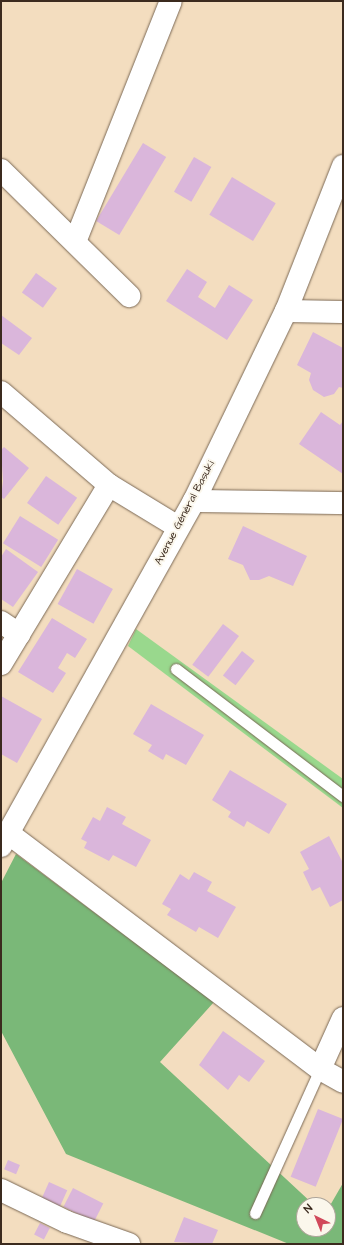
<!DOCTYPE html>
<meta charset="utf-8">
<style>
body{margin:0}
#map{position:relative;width:344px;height:1245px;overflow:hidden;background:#f3ddbf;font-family:"Architects Daughter",sans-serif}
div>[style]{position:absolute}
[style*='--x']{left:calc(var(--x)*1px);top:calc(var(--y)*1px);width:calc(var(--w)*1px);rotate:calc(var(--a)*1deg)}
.green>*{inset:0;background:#99d88d}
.forest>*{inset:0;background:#7ab878}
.building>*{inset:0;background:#dab6db;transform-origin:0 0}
.roads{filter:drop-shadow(0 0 1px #7b6956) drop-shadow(0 0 1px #7b6956)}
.lane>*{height:11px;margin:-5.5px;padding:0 5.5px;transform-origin:5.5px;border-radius:5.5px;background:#fff}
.street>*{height:22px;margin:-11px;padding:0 11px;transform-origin:11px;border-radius:11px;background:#fff}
span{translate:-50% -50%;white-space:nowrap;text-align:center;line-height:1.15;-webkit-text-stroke:4px #fbf7ec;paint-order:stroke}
.street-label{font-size:11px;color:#3b2a1e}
.frame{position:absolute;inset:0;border:2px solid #3b2a1e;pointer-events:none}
.north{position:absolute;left:296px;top:1197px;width:40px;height:40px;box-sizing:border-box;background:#fbf7ec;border:1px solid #aea59a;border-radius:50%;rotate:317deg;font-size:11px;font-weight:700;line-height:16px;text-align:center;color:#3b2a1e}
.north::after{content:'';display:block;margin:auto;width:14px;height:18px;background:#d1495b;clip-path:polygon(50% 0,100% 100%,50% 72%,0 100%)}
</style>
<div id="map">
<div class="green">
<div style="clip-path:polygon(136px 629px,343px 779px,343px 808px,128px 646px)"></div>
</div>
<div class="forest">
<div style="clip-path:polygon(16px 854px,214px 1002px,160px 1062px,314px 1205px,304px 1205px,304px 1229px,328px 1229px,328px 1209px,343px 1183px,343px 1244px,289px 1244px,66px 1154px,1px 1031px,1px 883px)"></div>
</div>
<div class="building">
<div style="left:143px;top:143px;width:27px;height:91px;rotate:31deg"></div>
<div style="left:194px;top:157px;width:20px;height:40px;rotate:30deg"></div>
<div style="left:232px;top:177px;width:51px;height:44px;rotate:31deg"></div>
<div style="clip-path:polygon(187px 269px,207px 282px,198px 297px,215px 308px,229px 285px,253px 300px,227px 340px,166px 301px)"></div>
<div style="left:36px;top:273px;width:26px;height:24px;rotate:36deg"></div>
<div style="clip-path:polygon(1px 315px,32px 338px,19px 355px,1px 343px)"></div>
<div style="clip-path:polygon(313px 332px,343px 348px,343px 388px,339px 387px,334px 394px,324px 397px,313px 390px,309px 380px,311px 373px,297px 365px)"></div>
<div style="clip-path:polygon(321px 412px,340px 425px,343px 421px,343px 474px,299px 444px)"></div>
<div style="clip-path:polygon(4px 447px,29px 468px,4px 499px,1px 497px,3px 481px,1px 450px)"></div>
<div style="left:46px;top:476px;width:38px;height:33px;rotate:35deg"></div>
<div style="left:20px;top:516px;width:45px;height:32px;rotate:32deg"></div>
<div style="clip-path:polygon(243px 526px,307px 556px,293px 586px,269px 576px,259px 580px,250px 580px,243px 565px,228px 559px)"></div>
<div style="clip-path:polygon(6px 549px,38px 572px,13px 607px,1px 599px,1px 557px)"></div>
<div style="left:77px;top:569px;width:41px;height:40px;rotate:29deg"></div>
<div style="clip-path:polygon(52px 618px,87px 639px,75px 658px,67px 653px,58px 668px,66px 673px,53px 693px,18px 672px)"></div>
<div style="left:223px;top:624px;width:20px;height:51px;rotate:37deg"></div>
<div style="left:242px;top:651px;width:16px;height:31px;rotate:38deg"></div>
<div style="clip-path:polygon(1px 696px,42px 719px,17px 763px,1px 754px)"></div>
<div style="clip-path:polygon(151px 704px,204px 735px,186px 765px,166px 754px,163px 760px,148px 751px,152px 745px,133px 734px)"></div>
<div style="clip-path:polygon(230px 770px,287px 804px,269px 834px,247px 821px,244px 827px,228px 817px,231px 812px,212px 800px)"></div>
<div style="clip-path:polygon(107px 807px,126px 817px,122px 824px,151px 840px,136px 867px,113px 855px,109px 861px,84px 848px,87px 842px,81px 839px,93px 817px,100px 821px)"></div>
<div style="clip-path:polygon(329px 836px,343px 863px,343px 900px,330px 907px,320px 887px,312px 891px,303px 872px,309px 869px,300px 852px)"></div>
<div style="clip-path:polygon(194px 872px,212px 882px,207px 891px,236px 907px,218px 938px,199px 927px,196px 932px,167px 915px,171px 909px,162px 904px,180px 874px,189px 880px)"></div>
<div style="clip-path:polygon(223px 1031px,265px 1061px,249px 1082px,239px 1075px,228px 1090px,199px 1065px)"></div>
<div style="left:318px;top:1109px;width:27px;height:73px;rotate:22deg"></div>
<div style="left:8px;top:1160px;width:13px;height:10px;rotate:23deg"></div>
<div style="left:49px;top:1182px;width:20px;height:18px;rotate:24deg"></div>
<div style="left:73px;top:1188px;width:34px;height:21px;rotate:27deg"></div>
<div style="clip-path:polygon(184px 1217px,218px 1230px,212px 1244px,174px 1242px)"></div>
<div style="left:40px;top:1223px;width:11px;height:13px;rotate:27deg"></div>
</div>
<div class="roads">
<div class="lane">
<div style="--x:176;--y:669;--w:210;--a:37.3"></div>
<div style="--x:255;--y:1213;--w:158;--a:-65.7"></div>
</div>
<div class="street">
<div style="--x:1;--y:170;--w:180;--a:44.5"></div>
<div style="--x:75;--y:242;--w:259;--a:-68.3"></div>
<div style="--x:286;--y:311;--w:57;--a:1"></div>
<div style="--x:1;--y:392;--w:143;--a:40.7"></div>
<div style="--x:109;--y:485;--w:81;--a:31.3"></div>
<div style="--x:194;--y:501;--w:149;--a:0.8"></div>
<div style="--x:1;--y:622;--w:22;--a:34"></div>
<div style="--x:1;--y:664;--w:209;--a:-58.9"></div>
<div style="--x:8;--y:833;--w:391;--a:37.1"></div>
<div style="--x:320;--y:1069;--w:26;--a:29"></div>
<div style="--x:1;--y:846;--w:395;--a:-60.8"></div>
<div style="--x:194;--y:501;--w:211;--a:-64.2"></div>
<div style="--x:286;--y:311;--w:156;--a:-68.5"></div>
<div style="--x:320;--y:1069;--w:56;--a:-65.7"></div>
<div style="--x:1;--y:1190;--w:73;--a:25.9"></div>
<div style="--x:67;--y:1222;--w:66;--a:19.5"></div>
</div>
</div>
<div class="street-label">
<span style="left:185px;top:513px;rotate:-62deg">Avenue Général Basuki</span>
</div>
<div class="frame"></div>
<div class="north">N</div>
</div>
